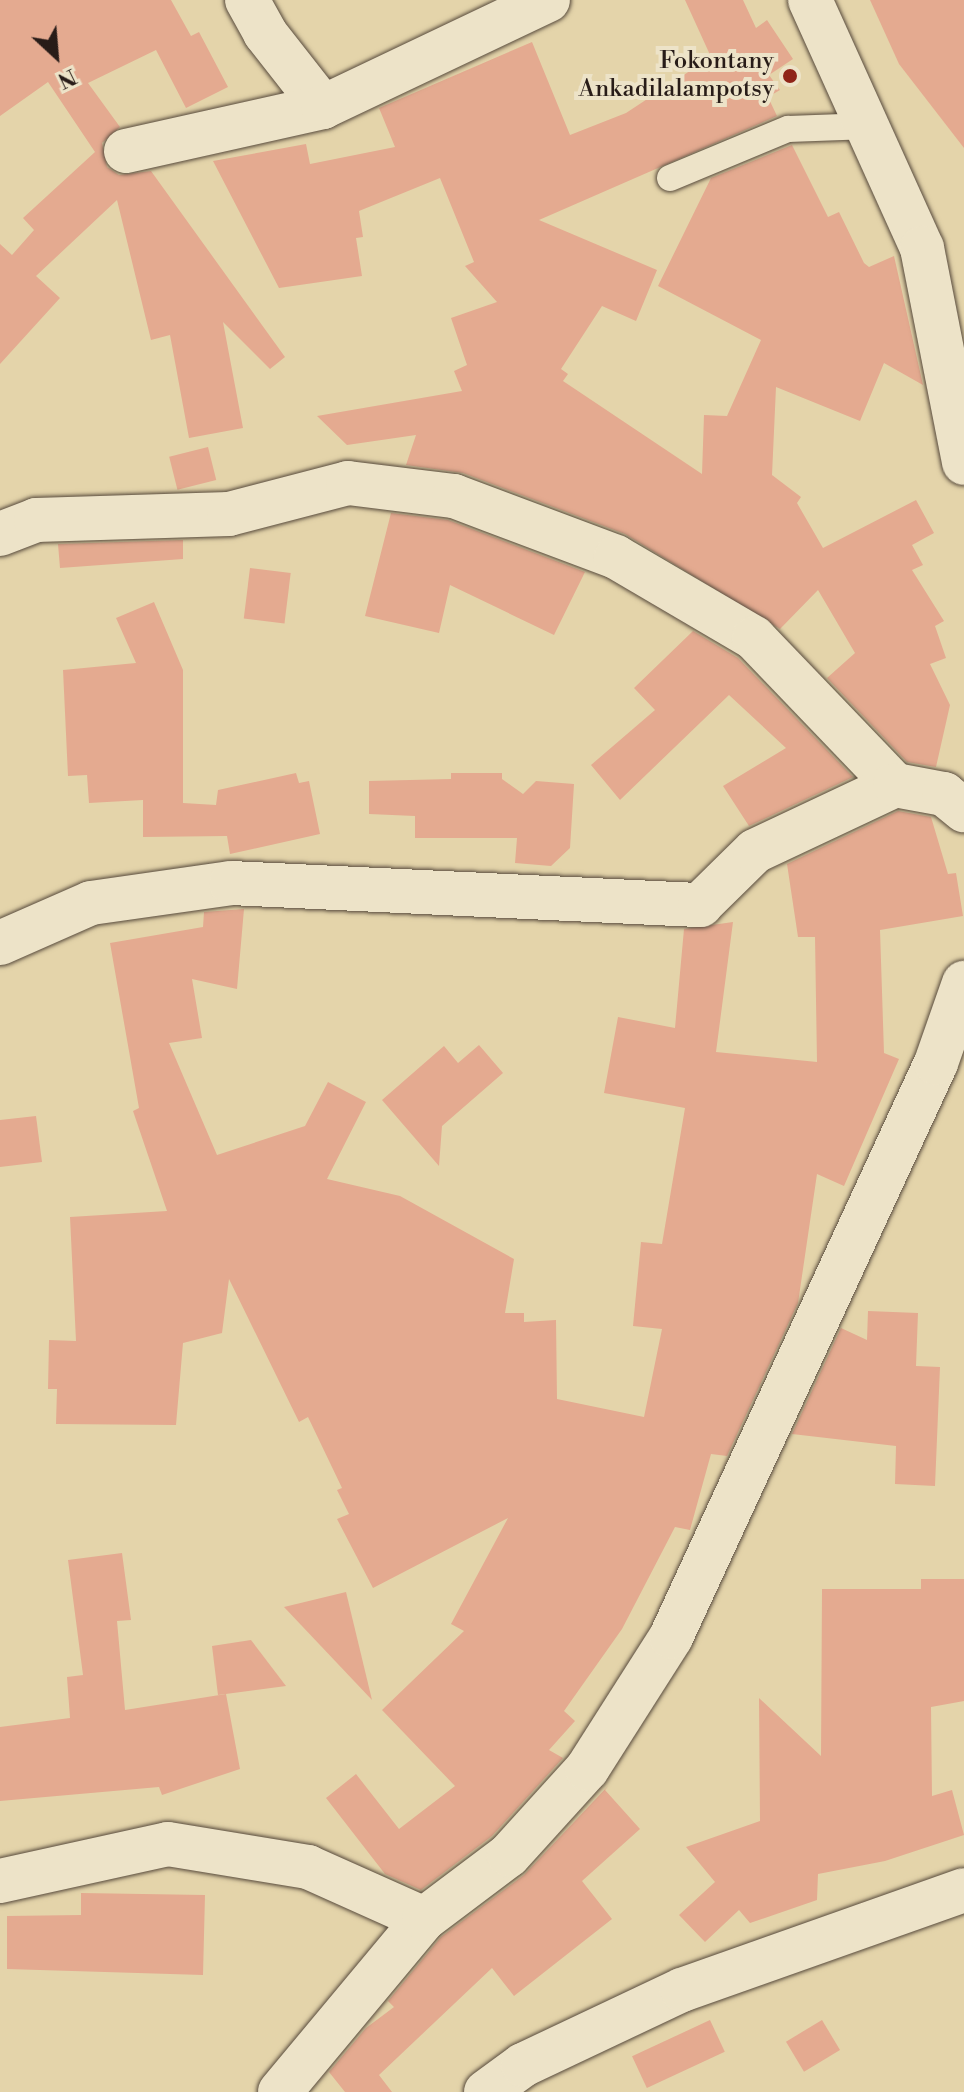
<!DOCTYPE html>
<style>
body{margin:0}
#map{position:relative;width:964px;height:2092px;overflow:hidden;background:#e4d4aa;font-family:"Libre Bodoni",serif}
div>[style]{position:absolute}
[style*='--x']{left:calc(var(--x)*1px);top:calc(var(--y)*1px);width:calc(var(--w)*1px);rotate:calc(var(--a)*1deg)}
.building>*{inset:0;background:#e4aa90;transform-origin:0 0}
.roads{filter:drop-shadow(0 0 2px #574a3c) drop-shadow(0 0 2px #574a3c)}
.lane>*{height:26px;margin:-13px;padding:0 13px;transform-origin:13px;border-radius:13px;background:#ede3c8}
.street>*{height:44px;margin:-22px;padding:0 22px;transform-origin:22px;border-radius:22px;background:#ede3c8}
.secondary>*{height:44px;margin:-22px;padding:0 22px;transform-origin:22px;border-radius:22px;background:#ede3c8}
.dots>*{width:22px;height:22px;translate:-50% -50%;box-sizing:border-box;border:4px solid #ede3c8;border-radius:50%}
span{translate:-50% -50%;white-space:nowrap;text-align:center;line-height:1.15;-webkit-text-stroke:8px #ede3c8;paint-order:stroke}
.poi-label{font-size:24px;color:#281c18}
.right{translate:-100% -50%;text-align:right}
.north{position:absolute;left:16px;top:16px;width:80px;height:80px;-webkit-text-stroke:6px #ede3c8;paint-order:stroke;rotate:154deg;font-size:22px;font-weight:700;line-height:32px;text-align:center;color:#281c18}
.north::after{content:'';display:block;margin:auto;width:28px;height:36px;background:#281c18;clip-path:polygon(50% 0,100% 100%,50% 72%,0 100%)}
</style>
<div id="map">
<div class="building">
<div style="clip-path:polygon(0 0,171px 0,191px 36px,199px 32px,228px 87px,186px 108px,156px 50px,88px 83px,120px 127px,102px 143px,107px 167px,119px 175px,151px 171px,285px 357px,270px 369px,223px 322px,243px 428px,189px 438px,170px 335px,151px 340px,117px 200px,36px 276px,60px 298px,0 364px,0 244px,12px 255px,34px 230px,23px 218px,95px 152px,48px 82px,0 116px)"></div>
<div style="clip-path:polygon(685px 0,743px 0,756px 28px,767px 20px,793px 59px,769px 75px,780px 90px,768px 97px,777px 116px,539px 220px,657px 270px,636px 321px,602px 306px,561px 369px,568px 374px,563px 381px,702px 474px,704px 415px,727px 416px,761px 340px,658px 286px,711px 178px,792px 145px,828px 217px,839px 212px,864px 263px,869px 267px,894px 256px,923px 385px,884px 363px,860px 421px,776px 387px,772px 475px,801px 497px,797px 503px,823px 548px,916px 500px,934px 533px,912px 545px,923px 565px,912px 570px,944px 621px,935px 626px,946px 658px,930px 664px,950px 705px,936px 767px,907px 762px,827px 678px,855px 653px,818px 590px,780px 629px,625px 534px,463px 473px,406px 465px,416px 435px,347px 445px,317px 416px,462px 391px,454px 371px,467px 365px,451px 318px,497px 302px,465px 266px,474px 262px,440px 178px,359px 211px,363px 237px,356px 238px,362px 276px,279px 288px,213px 161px,306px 144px,310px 164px,395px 147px,379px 108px,532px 42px,570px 135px,626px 113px,711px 57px)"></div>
<div style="clip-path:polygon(870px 0,964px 0,964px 148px,899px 64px)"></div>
<div style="left:208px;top:447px;width:34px;height:40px;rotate:76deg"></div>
<div style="clip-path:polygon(391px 513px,448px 520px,585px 572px,554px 635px,450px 585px,439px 633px,365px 616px)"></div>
<div style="clip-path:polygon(183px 540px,183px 559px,60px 568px,58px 544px)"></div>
<div style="left:250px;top:568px;width:41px;height:51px;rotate:7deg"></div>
<div style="clip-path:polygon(154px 602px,183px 670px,183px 803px,216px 805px,218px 790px,296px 773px,299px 783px,309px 781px,320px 834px,230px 854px,227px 836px,143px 837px,143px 800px,89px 803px,87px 775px,68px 776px,63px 670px,136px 663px,116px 618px)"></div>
<div style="clip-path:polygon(693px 631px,738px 658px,853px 777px,749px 826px,723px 786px,786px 748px,729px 695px,620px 800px,591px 765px,655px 710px,634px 688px)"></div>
<div style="clip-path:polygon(451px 773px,502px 773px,502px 779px,523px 794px,536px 781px,574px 784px,570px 848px,551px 866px,515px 863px,517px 838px,415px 838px,415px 816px,369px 814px,369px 781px,451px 779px)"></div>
<div style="clip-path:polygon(898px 811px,931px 817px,948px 874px,956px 873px,963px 916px,880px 930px,884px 1053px,899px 1059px,844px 1186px,817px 1174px,798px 1303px,727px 1456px,711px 1454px,690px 1530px,675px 1527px,622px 1629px,564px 1711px,575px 1721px,549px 1750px,563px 1758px,492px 1836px,421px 1890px,385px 1874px,326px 1798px,356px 1774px,399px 1829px,455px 1786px,382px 1710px,464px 1631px,451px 1624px,508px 1518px,373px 1588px,337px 1519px,349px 1514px,337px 1490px,342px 1488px,308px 1417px,299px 1422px,229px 1279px,222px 1333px,183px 1343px,176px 1425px,56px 1424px,57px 1389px,48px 1389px,49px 1340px,76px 1341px,70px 1217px,167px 1211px,133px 1111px,139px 1108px,110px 943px,203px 927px,204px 912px,244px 909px,237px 989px,192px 979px,202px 1038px,169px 1043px,217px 1155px,305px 1126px,328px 1082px,366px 1102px,327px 1179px,400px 1196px,514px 1259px,505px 1313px,524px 1313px,524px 1322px,556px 1320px,557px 1399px,644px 1417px,662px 1329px,633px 1326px,641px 1242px,662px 1244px,685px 1108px,604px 1093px,618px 1017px,675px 1028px,684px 929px,733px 922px,716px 1052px,817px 1062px,815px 937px,798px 937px,787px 864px)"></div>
<div style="clip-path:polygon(479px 1045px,503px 1073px,442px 1126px,439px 1166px,382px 1100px,444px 1046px,458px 1063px)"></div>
<div style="clip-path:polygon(36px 1116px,42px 1162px,0 1167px,0 1120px)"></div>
<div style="clip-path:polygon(868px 1311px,918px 1313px,916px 1366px,940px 1367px,935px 1486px,895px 1484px,896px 1446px,792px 1434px,841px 1328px,867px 1340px)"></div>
<div style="clip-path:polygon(122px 1553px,131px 1620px,117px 1621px,125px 1710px,226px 1694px,240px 1769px,162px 1795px,159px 1787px,0 1801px,0 1727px,70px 1718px,67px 1677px,83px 1675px,68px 1560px)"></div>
<div style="clip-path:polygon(921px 1579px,964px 1579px,964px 1701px,931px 1707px,932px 1796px,952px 1790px,964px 1835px,885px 1861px,818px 1874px,817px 1900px,750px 1923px,739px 1910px,705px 1942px,679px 1915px,715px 1882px,686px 1847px,760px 1821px,759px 1698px,821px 1756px,822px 1589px,921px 1589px)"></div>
<div style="clip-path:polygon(346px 1592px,372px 1700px,284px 1607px)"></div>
<div style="clip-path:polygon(251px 1640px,286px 1686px,218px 1695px,212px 1646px)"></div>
<div style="clip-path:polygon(608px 1786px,605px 1790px,640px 1829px,582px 1881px,612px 1919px,514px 1996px,492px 1968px,379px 2075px,392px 2092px,345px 2092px,329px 2072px,366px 2028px,394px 2007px,388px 2001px,441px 1937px,524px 1875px)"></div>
<div style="clip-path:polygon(81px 1893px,205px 1895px,203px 1975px,7px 1969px,7px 1916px,81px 1915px)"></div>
<div style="left:710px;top:2020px;width:35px;height:86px;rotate:65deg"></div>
<div style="left:822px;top:2020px;width:35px;height:42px;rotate:59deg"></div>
</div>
<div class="roads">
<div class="lane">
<div style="--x:670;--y:178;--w:128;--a:-22.6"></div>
<div style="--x:788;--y:129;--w:82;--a:-2.1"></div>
</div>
<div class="street">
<div style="--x:247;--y:0;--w:38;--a:61"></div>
<div style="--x:265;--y:33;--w:94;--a:51.9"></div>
<div style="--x:810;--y:0;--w:272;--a:65.7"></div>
<div style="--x:922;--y:248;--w:219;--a:78.9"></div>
<div style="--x:126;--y:151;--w:202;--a:-12.6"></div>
<div style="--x:323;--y:107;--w:249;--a:-25.4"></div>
<div style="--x:0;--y:534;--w:39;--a:-21"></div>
<div style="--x:36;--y:520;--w:193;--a:-1.8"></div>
<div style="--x:229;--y:514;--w:123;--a:-14.6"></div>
<div style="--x:348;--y:483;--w:107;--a:7"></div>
<div style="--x:454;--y:496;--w:173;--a:20.6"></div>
<div style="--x:616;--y:557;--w:160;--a:30.4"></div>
<div style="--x:754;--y:638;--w:204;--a:46.2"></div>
<div style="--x:0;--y:943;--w:99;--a:-23.7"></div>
<div style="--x:91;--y:903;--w:141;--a:-8.1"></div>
<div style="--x:231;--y:883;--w:470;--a:2.7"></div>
<div style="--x:700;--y:905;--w:77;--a:-44.5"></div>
<div style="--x:755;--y:851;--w:155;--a:-25.2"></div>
<div style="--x:895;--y:785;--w:50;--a:10.4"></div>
<div style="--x:944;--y:794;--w:26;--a:39"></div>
<div style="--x:0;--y:1881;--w:172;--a:-12.4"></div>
<div style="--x:168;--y:1844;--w:142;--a:9.3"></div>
<div style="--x:308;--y:1867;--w:127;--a:24.1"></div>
<div style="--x:424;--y:1919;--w:225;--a:129.8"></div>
<div style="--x:424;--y:1919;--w:106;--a:-37"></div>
<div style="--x:509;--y:1855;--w:116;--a:-47.8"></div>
<div style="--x:587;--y:1769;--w:156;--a:-57.5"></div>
<div style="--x:671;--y:1637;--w:632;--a:-65.22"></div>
<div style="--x:936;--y:1063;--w:85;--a:-70.7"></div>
</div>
<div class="secondary">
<div style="--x:486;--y:2092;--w:46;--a:-36.1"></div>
<div style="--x:523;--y:2065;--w:176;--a:-25.3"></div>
<div style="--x:682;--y:1990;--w:299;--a:-19.5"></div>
</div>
</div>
<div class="dots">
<div style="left:790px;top:76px;background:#8f2418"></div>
</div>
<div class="poi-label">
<span class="right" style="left:774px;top:76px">Fokontany<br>Ankadilalampotsy</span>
</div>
<div class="north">N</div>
</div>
